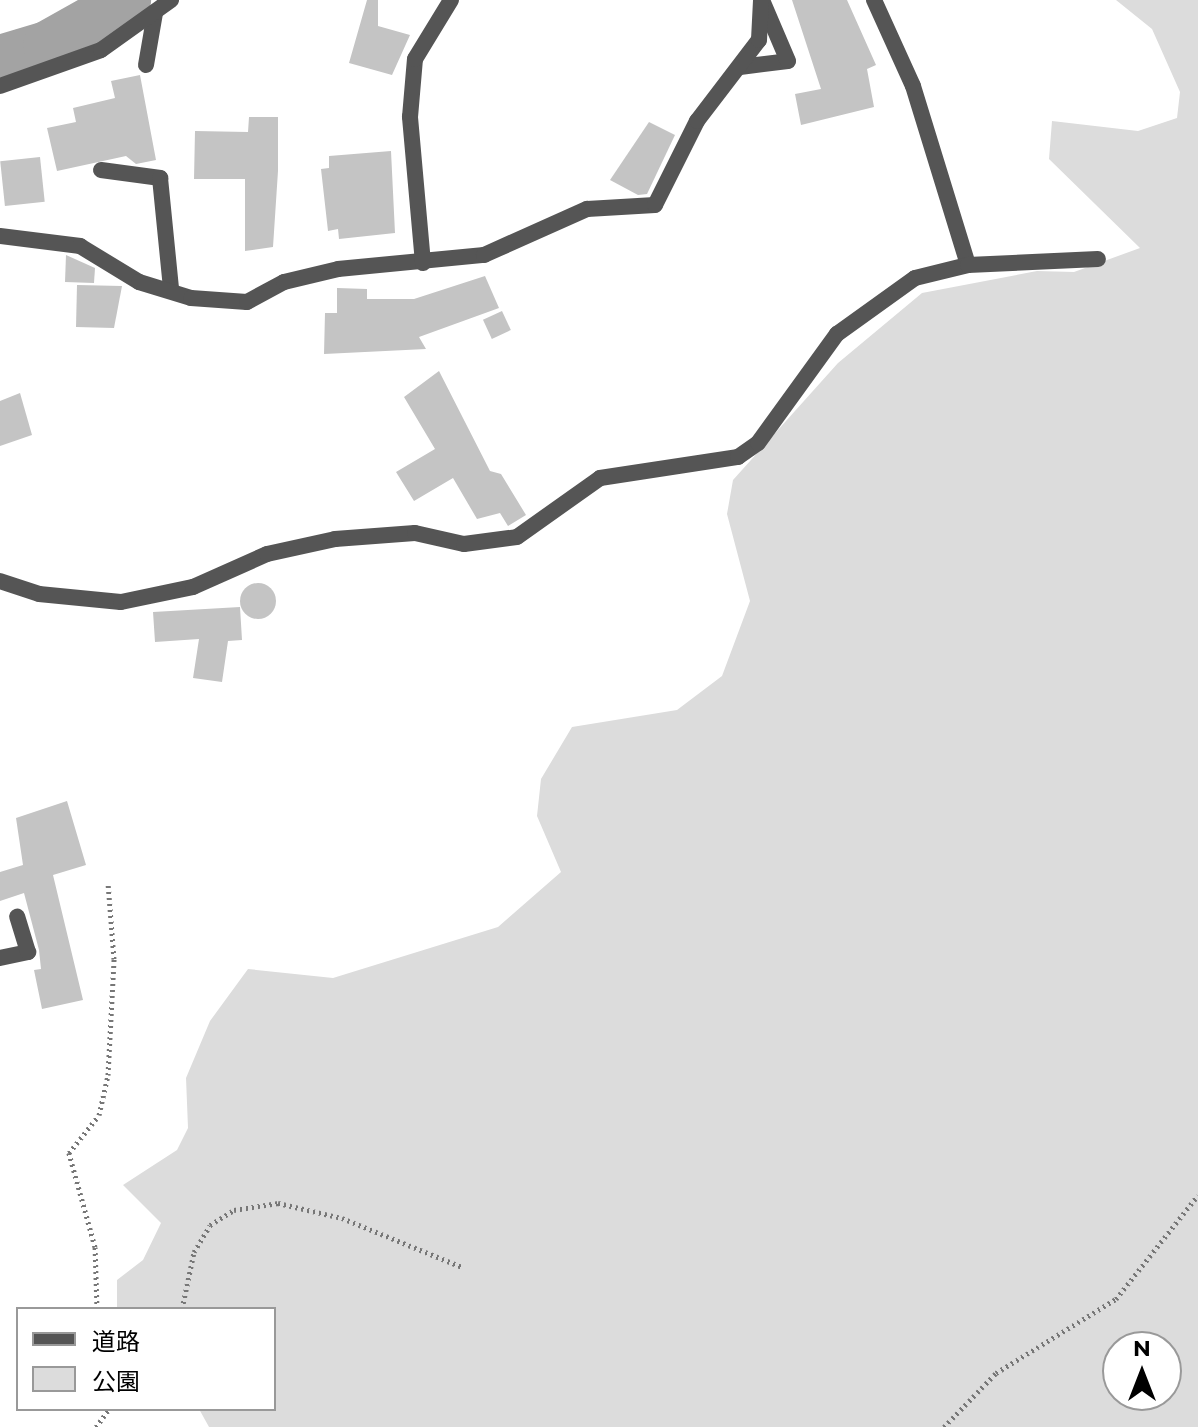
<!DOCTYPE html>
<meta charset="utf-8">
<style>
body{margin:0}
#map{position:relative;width:1198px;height:1427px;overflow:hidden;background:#fff;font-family:Montserrat,"Noto Sans JP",sans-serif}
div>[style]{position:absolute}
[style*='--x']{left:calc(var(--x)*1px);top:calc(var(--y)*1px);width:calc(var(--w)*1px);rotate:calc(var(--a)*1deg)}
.green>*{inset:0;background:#dcdcdc}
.river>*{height:48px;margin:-24px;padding:0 24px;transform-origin:24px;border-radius:24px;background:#a3a3a3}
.building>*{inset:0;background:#c4c4c4;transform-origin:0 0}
.round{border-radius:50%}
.path>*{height:5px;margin-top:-2.5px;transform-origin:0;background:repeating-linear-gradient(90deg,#777 0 2px,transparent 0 6px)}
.service>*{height:16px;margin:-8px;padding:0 8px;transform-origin:8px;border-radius:8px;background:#555}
.minor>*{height:16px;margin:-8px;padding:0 8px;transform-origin:8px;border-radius:8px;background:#555}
span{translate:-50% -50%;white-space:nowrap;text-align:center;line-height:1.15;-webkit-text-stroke:7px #fff;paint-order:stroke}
.legend{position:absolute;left:16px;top:1307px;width:260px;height:104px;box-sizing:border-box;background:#fff;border:2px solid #999;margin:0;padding:10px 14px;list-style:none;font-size:24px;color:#000}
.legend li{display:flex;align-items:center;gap:16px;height:40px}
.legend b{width:40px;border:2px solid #999}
.north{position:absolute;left:1102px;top:1331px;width:80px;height:80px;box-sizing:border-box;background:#fff;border:2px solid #999;border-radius:50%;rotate:0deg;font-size:22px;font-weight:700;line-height:32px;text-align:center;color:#000}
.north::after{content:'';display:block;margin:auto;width:28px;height:36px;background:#000;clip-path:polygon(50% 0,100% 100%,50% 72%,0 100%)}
</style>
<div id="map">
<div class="green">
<div style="clip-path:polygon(evenodd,1116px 0,1198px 0,1198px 1427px,209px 1427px,199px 1409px,274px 1409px,274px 1309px,117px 1309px,117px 1280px,143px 1260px,161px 1223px,123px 1185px,177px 1150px,188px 1128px,186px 1078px,210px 1021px,248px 969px,333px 978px,498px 927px,561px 872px,537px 816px,541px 779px,572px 727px,677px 710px,722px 676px,750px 601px,727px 514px,733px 480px,838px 363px,922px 293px,1037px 271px,1074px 272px,1140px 248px,1049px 159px,1052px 121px,1138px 131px,1177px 118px,1180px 92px,1152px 29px,1116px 0,1118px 1347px,1166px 1347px,1166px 1395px,1118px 1395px,1118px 1347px)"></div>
</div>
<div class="river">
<div style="--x:0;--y:59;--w:49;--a:-16.6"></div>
<div style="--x:47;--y:45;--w:92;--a:-29.4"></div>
</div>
<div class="building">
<div style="clip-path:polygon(367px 0,378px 0,378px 26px,410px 35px,392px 75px,349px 63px)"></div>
<div style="clip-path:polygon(792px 0,847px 0,876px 65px,867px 69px,874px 107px,801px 125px,795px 94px,821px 89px)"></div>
<div style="clip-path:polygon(140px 75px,156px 160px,136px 164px,126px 156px,57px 171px,47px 128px,76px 122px,73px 108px,115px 98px,111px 81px)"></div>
<div style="clip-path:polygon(249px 117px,278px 117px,278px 171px,273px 247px,245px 251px,245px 179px,194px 179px,195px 131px,248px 132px)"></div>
<div style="clip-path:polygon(649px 122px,675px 135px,647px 194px,638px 195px,610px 180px)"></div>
<div style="clip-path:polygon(391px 151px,395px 233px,339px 239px,338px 229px,328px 231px,321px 169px,329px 168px,329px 156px)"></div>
<div style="left:40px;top:157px;width:45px;height:40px;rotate:84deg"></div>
<div style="clip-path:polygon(66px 255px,95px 268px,94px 283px,65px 282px)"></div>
<div style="clip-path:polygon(485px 276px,499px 308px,419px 337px,426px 349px,324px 354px,325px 313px,337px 313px,337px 288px,367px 289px,367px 299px,414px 299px)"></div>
<div style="clip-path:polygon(77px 285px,122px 286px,114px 328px,76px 327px)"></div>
<div style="left:502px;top:311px;width:21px;height:21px;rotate:65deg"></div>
<div style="clip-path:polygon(439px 371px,490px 471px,501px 474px,526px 515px,508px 526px,500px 513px,477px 519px,453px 478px,414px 501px,396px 472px,435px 449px,404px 397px)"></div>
<div style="clip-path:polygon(20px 393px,32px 435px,0 446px,0 401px)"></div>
<div class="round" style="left:240px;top:583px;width:36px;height:36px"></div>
<div style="clip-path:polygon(240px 607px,242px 640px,228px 641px,222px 682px,193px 678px,199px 639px,155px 642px,153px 612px)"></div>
<div style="clip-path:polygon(67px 801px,86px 865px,53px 875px,83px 1000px,42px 1009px,34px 970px,41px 969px,39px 950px,24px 893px,0 901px,0 872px,23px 865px,16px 818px)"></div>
</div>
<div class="path">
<div style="--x:97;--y:1309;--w:62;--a:-91.8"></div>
<div style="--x:95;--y:1247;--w:98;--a:-105.5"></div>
<div style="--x:69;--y:1153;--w:48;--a:-51.7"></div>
<div style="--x:99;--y:1115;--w:41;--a:-77.3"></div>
<div style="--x:108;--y:1075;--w:116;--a:-87"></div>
<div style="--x:114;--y:959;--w:76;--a:-94.5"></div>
<div style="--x:182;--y:1309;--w:58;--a:-78.1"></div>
<div style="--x:194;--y:1252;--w:31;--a:-59"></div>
<div style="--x:210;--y:1225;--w:28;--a:-32"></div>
<div style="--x:234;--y:1210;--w:45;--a:-9"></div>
<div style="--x:278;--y:1203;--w:66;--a:13.2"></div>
<div style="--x:342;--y:1218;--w:130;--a:22.2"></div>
<div style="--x:96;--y:1427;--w:22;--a:-54"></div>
<div style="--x:944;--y:1427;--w:75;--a:-46.1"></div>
<div style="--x:996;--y:1373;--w:141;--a:-31.7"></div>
<div style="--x:1116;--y:1299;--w:132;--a:-51.7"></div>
</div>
<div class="service">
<div style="--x:146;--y:65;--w:53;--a:-80.2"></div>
<div style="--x:740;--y:67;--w:48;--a:-7.1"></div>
<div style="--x:788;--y:61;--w:66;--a:-113.1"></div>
<div style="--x:101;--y:170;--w:60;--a:7.7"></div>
<div style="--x:160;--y:178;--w:112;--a:84.3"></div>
<div style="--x:0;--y:958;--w:29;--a:-12"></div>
<div style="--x:28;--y:952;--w:37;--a:-107"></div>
</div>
<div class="minor">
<div style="--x:874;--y:0;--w:94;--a:65.6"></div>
<div style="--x:913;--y:86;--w:187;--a:72.9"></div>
<div style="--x:0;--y:86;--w:107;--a:-19.6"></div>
<div style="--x:101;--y:50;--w:86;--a:-35.5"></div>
<div style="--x:0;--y:236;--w:81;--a:7.1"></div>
<div style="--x:80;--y:246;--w:69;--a:31.4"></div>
<div style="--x:139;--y:282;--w:54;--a:17.1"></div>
<div style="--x:191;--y:298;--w:56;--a:4.1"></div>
<div style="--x:247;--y:302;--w:42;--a:-28.4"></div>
<div style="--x:284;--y:282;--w:56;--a:-13.5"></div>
<div style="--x:338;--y:269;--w:147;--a:-5.5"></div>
<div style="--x:484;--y:255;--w:113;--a:-24.1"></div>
<div style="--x:587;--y:209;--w:68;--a:-3.4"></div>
<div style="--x:655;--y:205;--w:94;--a:-63.4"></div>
<div style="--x:697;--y:121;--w:102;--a:-52.6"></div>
<div style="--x:759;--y:40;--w:40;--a:-87.1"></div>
<div style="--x:423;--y:263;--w:147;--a:-95.1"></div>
<div style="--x:410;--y:117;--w:58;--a:-85.1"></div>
<div style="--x:415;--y:59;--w:69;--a:-58.6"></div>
<div style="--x:0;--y:581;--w:41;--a:18.4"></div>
<div style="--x:39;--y:594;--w:82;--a:5.6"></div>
<div style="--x:121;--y:602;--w:74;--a:-11.8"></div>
<div style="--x:193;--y:587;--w:81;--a:-24"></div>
<div style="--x:267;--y:554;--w:70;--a:-12.4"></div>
<div style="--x:335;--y:539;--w:80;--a:-4.3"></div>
<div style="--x:415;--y:533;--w:50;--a:12.7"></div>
<div style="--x:464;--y:544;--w:53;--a:-7.5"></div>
<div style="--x:517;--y:537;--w:102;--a:-35.4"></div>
<div style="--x:600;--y:478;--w:140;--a:-8.7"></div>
<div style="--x:738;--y:457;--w:24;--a:-35"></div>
<div style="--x:758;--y:443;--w:135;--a:-54.1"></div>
<div style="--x:837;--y:334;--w:96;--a:-35.7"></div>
<div style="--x:915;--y:278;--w:55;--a:-13.8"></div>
<div style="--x:968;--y:265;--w:130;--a:-2.6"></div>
</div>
<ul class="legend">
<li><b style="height:10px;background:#555"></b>道路</li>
<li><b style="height:22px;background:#dcdcdc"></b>公園</li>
</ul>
<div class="north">N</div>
</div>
